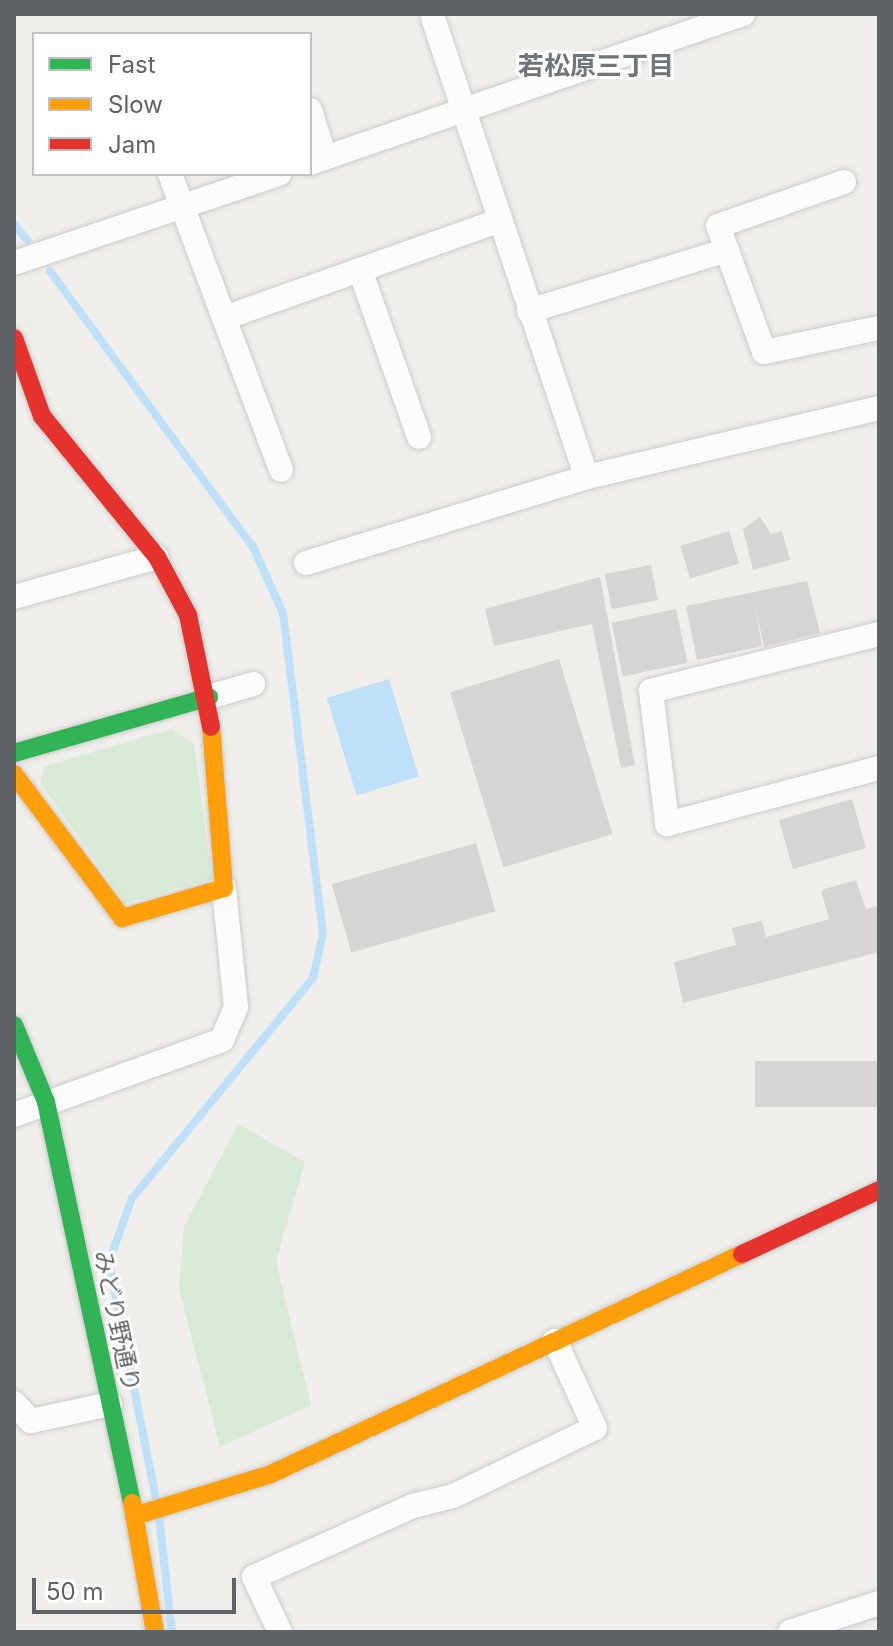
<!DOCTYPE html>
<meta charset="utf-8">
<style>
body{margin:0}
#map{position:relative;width:893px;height:1646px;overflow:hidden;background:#efeeea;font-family:Inter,"Noto Sans JP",sans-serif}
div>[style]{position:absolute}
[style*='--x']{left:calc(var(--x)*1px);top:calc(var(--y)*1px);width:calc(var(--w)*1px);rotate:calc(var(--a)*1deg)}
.green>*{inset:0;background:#d8ebd6}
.water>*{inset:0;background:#bfe0f9;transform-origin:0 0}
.stream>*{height:8px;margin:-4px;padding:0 4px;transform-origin:4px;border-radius:4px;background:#bfe0f9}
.building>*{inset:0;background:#d6d5d3;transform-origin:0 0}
.roads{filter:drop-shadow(0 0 2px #cbcccc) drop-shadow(0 0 2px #cbcccc)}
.street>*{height:24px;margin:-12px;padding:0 12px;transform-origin:12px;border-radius:12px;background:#fdfcfc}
.fast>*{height:18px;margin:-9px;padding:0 9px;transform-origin:9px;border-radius:9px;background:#30b455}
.slow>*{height:18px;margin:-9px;padding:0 9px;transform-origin:9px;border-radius:9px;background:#ff9f0a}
.jam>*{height:18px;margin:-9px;padding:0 9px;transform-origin:9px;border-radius:9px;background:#e5322d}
span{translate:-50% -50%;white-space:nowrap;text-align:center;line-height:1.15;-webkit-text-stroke:6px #fff;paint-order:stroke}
.street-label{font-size:24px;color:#5f6368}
.neighbourhood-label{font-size:26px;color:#70757a;font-weight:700}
.frame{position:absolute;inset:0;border:16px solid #5f6368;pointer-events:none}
.legend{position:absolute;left:32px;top:32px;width:280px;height:144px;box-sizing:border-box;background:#fff;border:2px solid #bfc1c3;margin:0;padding:10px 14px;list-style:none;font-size:24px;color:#5f6368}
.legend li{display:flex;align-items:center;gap:16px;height:40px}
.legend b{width:40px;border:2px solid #bfc1c3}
.scale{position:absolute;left:32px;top:1578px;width:204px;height:36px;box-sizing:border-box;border:4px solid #5f6368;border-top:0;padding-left:10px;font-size:24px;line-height:28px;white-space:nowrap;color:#5f6368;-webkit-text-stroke:6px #fff;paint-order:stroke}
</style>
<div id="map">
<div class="green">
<div style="clip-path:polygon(172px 729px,194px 744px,212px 879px,125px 903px,40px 782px,45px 766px)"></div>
<div style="clip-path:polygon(238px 1124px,305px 1162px,276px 1261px,311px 1405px,220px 1447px,179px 1289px,184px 1227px)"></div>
</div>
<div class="water">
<div style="left:389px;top:679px;width:102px;height:65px;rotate:73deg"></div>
</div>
<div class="stream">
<div style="--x:14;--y:224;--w:21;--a:51"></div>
<div style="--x:50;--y:271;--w:343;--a:53.7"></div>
<div style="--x:253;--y:547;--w:72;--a:65.6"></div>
<div style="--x:283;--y:613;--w:322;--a:82.9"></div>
<div style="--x:323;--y:933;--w:46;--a:102.5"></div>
<div style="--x:313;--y:978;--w:285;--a:129.4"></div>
<div style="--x:132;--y:1198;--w:68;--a:109.8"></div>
<div style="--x:109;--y:1262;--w:247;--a:78.8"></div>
<div style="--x:159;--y:1517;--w:116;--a:83.6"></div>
</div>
<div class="building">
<div style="clip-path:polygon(760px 517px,771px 534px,782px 531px,790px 560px,753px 570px,743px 529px)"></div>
<div style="left:729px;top:531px;width:34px;height:51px;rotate:73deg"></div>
<div style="left:651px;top:565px;width:36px;height:47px;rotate:79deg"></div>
<div style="clip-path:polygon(600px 577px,635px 765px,621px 768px,592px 624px,494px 646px,485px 609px)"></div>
<div style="clip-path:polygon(807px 581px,820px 633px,764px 647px,755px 606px,762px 646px,697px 660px,686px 606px)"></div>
<div style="left:676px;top:609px;width:55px;height:66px;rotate:78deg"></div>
<div style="left:559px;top:659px;width:183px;height:114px;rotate:73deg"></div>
<div style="left:852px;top:799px;width:51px;height:76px;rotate:74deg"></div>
<div style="left:476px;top:843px;width:71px;height:150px;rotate:74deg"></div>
<div style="clip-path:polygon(856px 880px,866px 909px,879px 905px,879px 952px,683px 1003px,674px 962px,736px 945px,732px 928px,762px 921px,766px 937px,829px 919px,821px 890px)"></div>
<div style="left:879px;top:1061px;width:46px;height:124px;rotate:90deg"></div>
</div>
<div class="roads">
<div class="street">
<div style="--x:433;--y:18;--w:484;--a:71.5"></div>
<div style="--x:587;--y:477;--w:300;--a:-13.3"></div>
<div style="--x:310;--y:110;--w:50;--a:72.6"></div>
<div style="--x:310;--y:163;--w:458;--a:-19"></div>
<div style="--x:170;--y:174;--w:154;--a:69.4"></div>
<div style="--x:224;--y:318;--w:293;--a:-19.5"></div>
<div style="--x:844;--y:182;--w:133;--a:160.8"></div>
<div style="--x:718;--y:226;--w:134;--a:69.9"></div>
<div style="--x:764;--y:352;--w:117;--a:-11.8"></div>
<div style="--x:14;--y:263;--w:280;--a:-18.6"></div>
<div style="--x:360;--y:270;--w:177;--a:70.5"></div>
<div style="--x:529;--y:311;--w:207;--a:-17.1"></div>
<div style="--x:224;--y:318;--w:162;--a:69.4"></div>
<div style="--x:306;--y:563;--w:294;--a:-17"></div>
<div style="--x:14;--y:597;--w:148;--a:-15.6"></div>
<div style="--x:879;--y:634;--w:235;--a:166"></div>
<div style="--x:651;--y:691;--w:134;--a:83.1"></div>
<div style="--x:667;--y:824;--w:219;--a:-14.8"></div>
<div style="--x:209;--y:697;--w:46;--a:-16.5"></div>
<div style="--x:14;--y:1115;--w:221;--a:-19.8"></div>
<div style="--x:222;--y:1040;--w:36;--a:-67"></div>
<div style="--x:236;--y:1007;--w:120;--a:-95.8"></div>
<div style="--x:14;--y:1403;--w:25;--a:47"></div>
<div style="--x:31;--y:1421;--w:81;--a:-12.1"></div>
<div style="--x:280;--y:1632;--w:61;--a:-115.3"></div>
<div style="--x:254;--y:1577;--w:174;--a:-24.1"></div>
<div style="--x:413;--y:1506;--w:41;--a:-14"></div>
<div style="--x:453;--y:1496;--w:157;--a:-25.6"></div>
<div style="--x:595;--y:1428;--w:96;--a:-114.7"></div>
<div style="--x:790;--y:1632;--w:94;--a:-18"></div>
</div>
<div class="fast">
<div style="--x:14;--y:753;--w:203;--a:-16"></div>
<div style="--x:14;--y:1025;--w:83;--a:67.4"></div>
<div style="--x:46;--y:1102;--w:410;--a:77.9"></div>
</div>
<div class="slow">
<div style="--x:14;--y:774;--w:180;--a:53.1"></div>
<div style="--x:122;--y:918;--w:106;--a:-16.4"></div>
<div style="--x:224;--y:888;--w:162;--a:-94.6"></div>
<div style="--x:132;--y:1503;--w:131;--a:79.9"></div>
<div style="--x:134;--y:1516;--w:143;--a:-17"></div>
<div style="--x:271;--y:1474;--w:520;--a:-25.04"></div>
</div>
<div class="jam">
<div style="--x:14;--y:338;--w:83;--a:70.3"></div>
<div style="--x:42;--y:416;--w:182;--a:50.8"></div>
<div style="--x:157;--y:557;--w:66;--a:61.9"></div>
<div style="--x:188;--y:615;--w:114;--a:78.4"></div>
<div style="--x:742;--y:1254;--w:151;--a:-25"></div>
</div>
</div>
<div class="street-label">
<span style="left:117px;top:1321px;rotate:78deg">みどり野通り</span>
</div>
<div class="neighbourhood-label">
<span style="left:596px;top:66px">若松原三丁目</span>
</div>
<div class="frame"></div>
<ul class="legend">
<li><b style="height:10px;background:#30b455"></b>Fast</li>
<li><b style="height:10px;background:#ff9f0a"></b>Slow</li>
<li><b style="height:10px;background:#e5322d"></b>Jam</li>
</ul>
<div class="scale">50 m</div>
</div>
